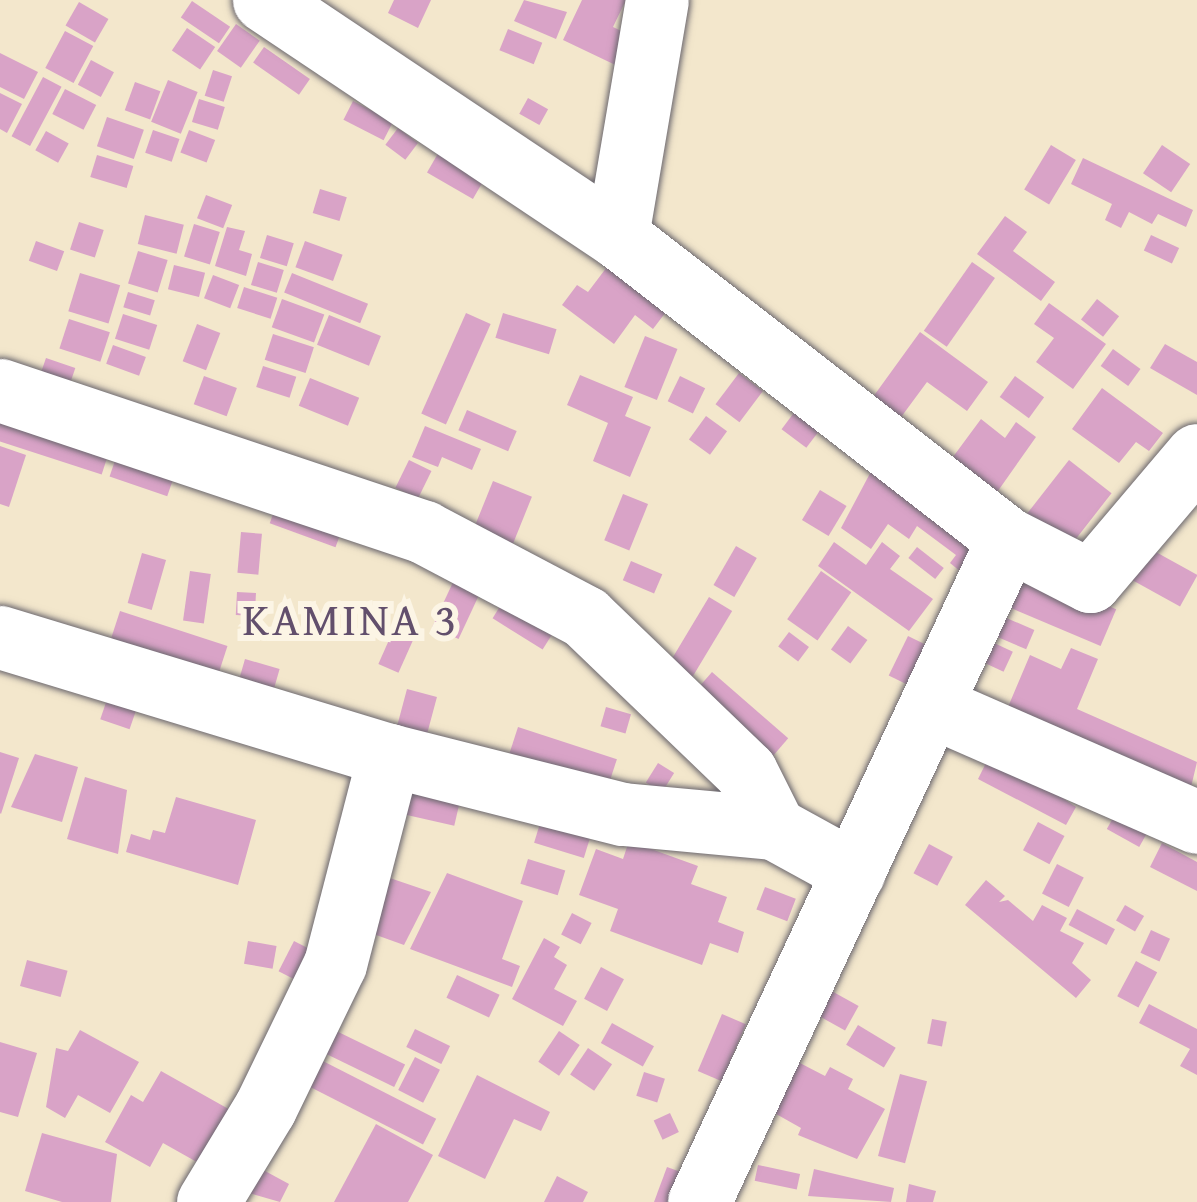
<!DOCTYPE html>
<style>
body{margin:0}
#map{position:relative;width:1197px;height:1202px;overflow:hidden;background:#f3e7cc;font-family:"Gentium Book Plus",serif}
div>[style]{position:absolute}
[style*='--x']{left:calc(var(--x)*1px);top:calc(var(--y)*1px);width:calc(var(--w)*1px);rotate:calc(var(--a)*1deg)}
.building>*{inset:0;background:#d9a3c7;transform-origin:0 0}
.roads{filter:drop-shadow(0 0 3px #6b676e) drop-shadow(0 0 3px #6b676e)}
.minor>*{height:63px;margin:-31.5px;padding:0 31.5px;transform-origin:31.5px;border-radius:31.5px;background:#fff}
span{translate:-50% -50%;white-space:nowrap;text-align:center;line-height:1.15;-webkit-text-stroke:12px #fcf5e5;paint-order:stroke}
.neighbourhood-label{font-size:45px;color:#624f6c;letter-spacing:3px}
</style>
<div id="map">
<div class="building">
<div style="clip-path:polygon(394px 0,431px 0,418px 28px,388px 13px)"></div>
<div style="clip-path:polygon(524px 0,567px 12px,556px 39px,514px 21px)"></div>
<div style="clip-path:polygon(582px 0,626px 0,613px 27px,642px 41px,628px 71px,563px 40px)"></div>
<div style="left:192px;top:1px;width:46px;height:20px;rotate:34deg"></div>
<div style="left:79px;top:2px;width:34px;height:27px;rotate:30deg"></div>
<div style="left:236px;top:24px;width:29px;height:33px;rotate:35deg"></div>
<div style="left:187px;top:28px;width:34px;height:27px;rotate:34deg"></div>
<div style="left:508px;top:29px;width:37px;height:23px;rotate:22deg"></div>
<div style="left:65px;top:31px;width:32px;height:42px;rotate:28deg"></div>
<div style="left:264px;top:47px;width:56px;height:19px;rotate:35deg"></div>
<div style="clip-path:polygon(0 53px,38px 72px,24px 99px,0 87px)"></div>
<div style="left:91px;top:60px;width:26px;height:28px;rotate:28deg"></div>
<div style="left:213px;top:70px;width:20px;height:27px;rotate:18deg"></div>
<div style="left:43px;top:77px;width:21px;height:67px;rotate:28deg"></div>
<div style="left:168px;top:80px;width:32px;height:45px;rotate:22deg"></div>
<div style="left:135px;top:82px;width:27px;height:30px;rotate:20deg"></div>
<div style="left:65px;top:89px;width:35px;height:28px;rotate:27deg"></div>
<div style="clip-path:polygon(0 93px,22px 104px,7px 133px,0 129px)"></div>
<div style="left:528px;top:98px;width:23px;height:18px;rotate:29deg"></div>
<div style="left:199px;top:99px;width:27px;height:24px;rotate:17deg"></div>
<div style="left:353px;top:101px;width:45px;height:21px;rotate:27deg"></div>
<div style="left:107px;top:117px;width:39px;height:31px;rotate:19deg"></div>
<div style="left:398px;top:128px;width:25px;height:21px;rotate:37deg"></div>
<div style="left:153px;top:130px;width:28px;height:24px;rotate:19deg"></div>
<div style="left:189px;top:130px;width:28px;height:24px;rotate:21deg"></div>
<div style="left:46px;top:131px;width:26px;height:22px;rotate:29deg"></div>
<div style="left:1051px;top:145px;width:29px;height:52px;rotate:31deg"></div>
<div style="left:1162px;top:145px;width:34px;height:34px;rotate:34deg"></div>
<div style="left:440px;top:150px;width:53px;height:26px;rotate:30deg"></div>
<div style="left:97px;top:155px;width:38px;height:23px;rotate:17deg"></div>
<div style="clip-path:polygon(1083px 158px,1193px 210px,1186px 227px,1158px 214px,1152px 224px,1129px 212px,1121px 228px,1105px 220px,1112px 204px,1071px 184px)"></div>
<div style="left:320px;top:189px;width:28px;height:25px;rotate:17deg"></div>
<div style="left:206px;top:195px;width:28px;height:25px;rotate:21deg"></div>
<div style="left:145px;top:215px;width:40px;height:30px;rotate:14deg"></div>
<div style="clip-path:polygon(1005px 216px,1027px 232px,1013px 251px,1055px 282px,1041px 301px,977px 254px)"></div>
<div style="left:79px;top:222px;width:26px;height:29px;rotate:18deg"></div>
<div style="left:194px;top:224px;width:27px;height:34px;rotate:17deg"></div>
<div style="clip-path:polygon(227px 227px,245px 231px,239px 250px,252px 254px,246px 276px,215px 266px)"></div>
<div style="left:267px;top:235px;width:28px;height:24px;rotate:17deg"></div>
<div style="left:1151px;top:235px;width:31px;height:17px;rotate:25deg"></div>
<div style="left:36px;top:241px;width:30px;height:21px;rotate:20deg"></div>
<div style="left:305px;top:241px;width:40px;height:28px;rotate:20deg"></div>
<div style="left:138px;top:251px;width:31px;height:34px;rotate:17deg"></div>
<div style="left:258px;top:262px;width:27px;height:24px;rotate:17deg"></div>
<div style="left:972px;top:262px;width:28px;height:84px;rotate:35deg"></div>
<div style="clip-path:polygon(610px 263px,669px 308px,653px 329px,635px 315px,614px 344px,562px 305px,577px 285px,588px 292px)"></div>
<div style="left:174px;top:265px;width:32px;height:25px;rotate:14deg"></div>
<div style="left:80px;top:273px;width:42px;height:40px;rotate:17deg"></div>
<div style="left:292px;top:273px;width:82px;height:21px;rotate:22deg"></div>
<div style="left:213px;top:275px;width:28px;height:25px;rotate:21deg"></div>
<div style="left:244px;top:287px;width:35px;height:22px;rotate:18deg"></div>
<div style="left:128px;top:292px;width:28px;height:16px;rotate:17deg"></div>
<div style="left:282px;top:299px;width:45px;height:30px;rotate:20deg"></div>
<div style="left:1097px;top:299px;width:28px;height:26px;rotate:38deg"></div>
<div style="clip-path:polygon(1049px 303px,1106px 344px,1073px 389px,1036px 362px,1054px 338px,1034px 324px)"></div>
<div style="left:466px;top:313px;width:27px;height:110px;rotate:24deg"></div>
<div style="left:503px;top:313px;width:56px;height:26px;rotate:17deg"></div>
<div style="left:123px;top:314px;width:36px;height:26px;rotate:18deg"></div>
<div style="left:329px;top:315px;width:56px;height:32px;rotate:22deg"></div>
<div style="left:69px;top:319px;width:43px;height:31px;rotate:18deg"></div>
<div style="left:197px;top:324px;width:25px;height:40px;rotate:21deg"></div>
<div style="clip-path:polygon(920px 332px,988px 382px,967px 411px,927px 382px,893px 428px,865px 408px)"></div>
<div style="left:273px;top:334px;width:43px;height:27px;rotate:18deg"></div>
<div style="left:645px;top:336px;width:35px;height:55px;rotate:22deg"></div>
<div style="clip-path:polygon(1165px 344px,1197px 362px,1197px 395px,1150px 368px)"></div>
<div style="left:113px;top:345px;width:35px;height:20px;rotate:20deg"></div>
<div style="left:1113px;top:349px;width:34px;height:21px;rotate:36deg"></div>
<div style="left:46px;top:358px;width:31px;height:21px;rotate:19deg"></div>
<div style="left:263px;top:366px;width:35px;height:22px;rotate:18deg"></div>
<div style="left:739px;top:373px;width:30px;height:39px;rotate:37deg"></div>
<div style="clip-path:polygon(580px 375px,633px 397px,625px 416px,651px 427px,630px 477px,593px 461px,608px 423px,567px 405px)"></div>
<div style="left:204px;top:376px;width:35px;height:30px;rotate:20deg"></div>
<div style="left:680px;top:376px;width:28px;height:28px;rotate:26deg"></div>
<div style="left:1015px;top:376px;width:36px;height:26px;rotate:36deg"></div>
<div style="left:310px;top:378px;width:53px;height:30px;rotate:22deg"></div>
<div style="clip-path:polygon(1102px 388px,1163px 433px,1149px 451px,1136px 442px,1119px 463px,1072px 429px)"></div>
<div style="left:799px;top:406px;width:31px;height:29px;rotate:37deg"></div>
<div style="left:467px;top:410px;width:54px;height:22px;rotate:23deg"></div>
<div style="left:0;top:412px;width:116px;height:28px;rotate:18deg"></div>
<div style="left:706px;top:416px;width:26px;height:29px;rotate:36deg"></div>
<div style="clip-path:polygon(981px 419px,1005px 438px,1016px 422px,1036px 437px,993px 498px,947px 465px)"></div>
<div style="clip-path:polygon(425px 426px,481px 449px,472px 470px,442px 457px,438px 467px,412px 457px)"></div>
<div style="clip-path:polygon(0 446px,26px 455px,9px 507px,0 504px)"></div>
<div style="left:119px;top:449px;width:61px;height:29px;rotate:19deg"></div>
<div style="left:409px;top:460px;width:25px;height:31px;rotate:26deg"></div>
<div style="left:1069px;top:460px;width:54px;height:79px;rotate:38deg"></div>
<div style="clip-path:polygon(875px 464px,972px 534px,966px 576px,950px 563px,956px 555px,917px 526px,909px 539px,888px 524px,871px 549px,841px 528px)"></div>
<div style="left:493px;top:481px;width:42px;height:56px;rotate:22deg"></div>
<div style="left:820px;top:490px;width:31px;height:35px;rotate:31deg"></div>
<div style="left:623px;top:494px;width:27px;height:50px;rotate:22deg"></div>
<div style="left:280px;top:495px;width:70px;height:30px;rotate:20deg"></div>
<div style="left:241px;top:532px;width:21px;height:41px;rotate:5deg"></div>
<div style="clip-path:polygon(834px 542px,866px 565px,882px 542px,900px 556px,890px 569px,933px 599px,909px 631px,818px 566px)"></div>
<div style="left:736px;top:546px;width:24px;height:45px;rotate:30deg"></div>
<div style="left:1145px;top:546px;width:60px;height:36px;rotate:29deg"></div>
<div style="left:917px;top:547px;width:34px;height:14px;rotate:38deg"></div>
<div style="left:142px;top:553px;width:25px;height:52px;rotate:16deg"></div>
<div style="left:631px;top:561px;width:34px;height:21px;rotate:23deg"></div>
<div style="left:461px;top:565px;width:29px;height:68px;rotate:25deg"></div>
<div style="left:190px;top:571px;width:21px;height:50px;rotate:8deg"></div>
<div style="left:821px;top:571px;width:37px;height:59px;rotate:35deg"></div>
<div style="left:1026px;top:571px;width:98px;height:40px;rotate:23deg"></div>
<div style="left:237px;top:592px;width:19px;height:23px;rotate:3deg"></div>
<div style="left:509px;top:592px;width:59px;height:31px;rotate:32deg"></div>
<div style="left:709px;top:597px;width:27px;height:81px;rotate:31deg"></div>
<div style="left:120px;top:611px;width:113px;height:30px;rotate:18deg"></div>
<div style="left:1004px;top:617px;width:33px;height:21px;rotate:23deg"></div>
<div style="left:848px;top:626px;width:24px;height:29px;rotate:36deg"></div>
<div style="left:393px;top:631px;width:22px;height:36px;rotate:24deg"></div>
<div style="left:789px;top:632px;width:25px;height:18px;rotate:37deg"></div>
<div style="left:908px;top:636px;width:25px;height:44px;rotate:26deg"></div>
<div style="left:992px;top:642px;width:23px;height:22px;rotate:25deg"></div>
<div style="clip-path:polygon(1071px 648px,1098px 659px,1077px 709px,1197px 762px,1191px 787px,1008px 707px,1030px 655px,1061px 669px)"></div>
<div style="left:245px;top:659px;width:36px;height:27px;rotate:16deg"></div>
<div style="left:712px;top:672px;width:101px;height:24px;rotate:41deg"></div>
<div style="left:111px;top:688px;width:31px;height:33px;rotate:19deg"></div>
<div style="left:407px;top:689px;width:31px;height:46px;rotate:15deg"></div>
<div style="left:606px;top:707px;width:26px;height:20px;rotate:16deg"></div>
<div style="left:518px;top:727px;width:104px;height:32px;rotate:18deg"></div>
<div style="clip-path:polygon(992px 751px,1076px 807px,1066px 825px,978px 779px)"></div>
<div style="clip-path:polygon(0 752px,19px 758px,1px 814px,0 813px)"></div>
<div style="clip-path:polygon(35px 754px,78px 767px,62px 822px,11px 807px)"></div>
<div style="left:658px;top:763px;width:19px;height:23px;rotate:32deg"></div>
<div style="clip-path:polygon(85px 777px,127px 790px,118px 854px,67px 839px)"></div>
<div style="left:411px;top:782px;width:52px;height:33px;rotate:13deg"></div>
<div style="clip-path:polygon(176px 797px,256px 820px,238px 885px,126px 852px,131px 834px,150px 840px,153px 830px,165px 833px)"></div>
<div style="left:1118px;top:809px;width:37px;height:23px;rotate:29deg"></div>
<div style="left:542px;top:817px;width:52px;height:27px;rotate:17deg"></div>
<div style="left:1038px;top:822px;width:30px;height:32px;rotate:28deg"></div>
<div style="clip-path:polygon(629px 841px,698px 866px,691px 884px,727px 897px,718px 922px,744px 932px,738px 953px,710px 943px,702px 965px,610px 931px,618px 909px,579px 895px,596px 849px,623px 859px)"></div>
<div style="clip-path:polygon(1162px 843px,1197px 862px,1197px 891px,1150px 867px)"></div>
<div style="left:929px;top:844px;width:27px;height:33px;rotate:28deg"></div>
<div style="left:528px;top:859px;width:39px;height:26px;rotate:17deg"></div>
<div style="left:1057px;top:864px;width:30px;height:33px;rotate:27deg"></div>
<div style="clip-path:polygon(447px 873px,523px 901px,502px 959px,520px 966px,512px 987px,410px 949px)"></div>
<div style="clip-path:polygon(384px 876px,431px 892px,404px 945px,365px 931px)"></div>
<div style="clip-path:polygon(986px 880px,1005px 896px,999px 902px,1008px 900px,1033px 921px,1042px 905px,1067px 918px,1060px 931px,1084px 943px,1072px 963px,1091px 980px,1076px 998px,965px 905px)"></div>
<div style="left:765px;top:887px;width:33px;height:24px;rotate:21deg"></div>
<div style="left:1125px;top:905px;width:22px;height:18px;rotate:30deg"></div>
<div style="left:1077px;top:909px;width:43px;height:18px;rotate:28deg"></div>
<div style="left:572px;top:913px;width:22px;height:24px;rotate:27deg"></div>
<div style="left:1151px;top:930px;width:21px;height:25px;rotate:25deg"></div>
<div style="clip-path:polygon(544px 938px,560px 947px,554px 957px,567px 965px,554px 989px,577px 1001px,563px 1026px,512px 999px)"></div>
<div style="left:248px;top:941px;width:29px;height:23px;rotate:10deg"></div>
<div style="left:294px;top:941px;width:29px;height:34px;rotate:27deg"></div>
<div style="left:27px;top:960px;width:42px;height:27px;rotate:15deg"></div>
<div style="left:1136px;top:961px;width:24px;height:40px;rotate:28deg"></div>
<div style="left:601px;top:967px;width:26px;height:36px;rotate:28deg"></div>
<div style="left:457px;top:975px;width:47px;height:25px;rotate:25deg"></div>
<div style="left:828px;top:989px;width:35px;height:28px;rotate:29deg"></div>
<div style="clip-path:polygon(1149px 1004px,1197px 1029px,1197px 1075px,1180px 1066px,1190px 1049px,1139px 1023px)"></div>
<div style="left:722px;top:1014px;width:26px;height:62px;rotate:23deg"></div>
<div style="left:932px;top:1019px;width:15px;height:25px;rotate:11deg"></div>
<div style="left:612px;top:1023px;width:48px;height:23px;rotate:29deg"></div>
<div style="left:858px;top:1025px;width:44px;height:23px;rotate:31deg"></div>
<div style="left:326px;top:1026px;width:88px;height:25px;rotate:26deg"></div>
<div style="left:415px;top:1029px;width:39px;height:20px;rotate:26deg"></div>
<div style="clip-path:polygon(80px 1030px,139px 1062px,110px 1113px,78px 1095px,65px 1118px,46px 1107px,56px 1048px,68px 1051px)"></div>
<div style="left:559px;top:1031px;width:25px;height:37px;rotate:34deg"></div>
<div style="clip-path:polygon(0 1042px,37px 1053px,18px 1117px,0 1112px)"></div>
<div style="left:588px;top:1048px;width:29px;height:32px;rotate:34deg"></div>
<div style="left:315px;top:1057px;width:136px;height:29px;rotate:27deg"></div>
<div style="left:415px;top:1057px;width:28px;height:37px;rotate:27deg"></div>
<div style="clip-path:polygon(796px 1061px,825px 1076px,830px 1067px,853px 1079px,848px 1089px,885px 1109px,857px 1159px,798px 1135px,801px 1128px,769px 1110px)"></div>
<div style="clip-path:polygon(161px 1071px,241px 1116px,211px 1170px,163px 1143px,150px 1167px,105px 1142px,131px 1095px,143px 1102px)"></div>
<div style="left:644px;top:1072px;width:22px;height:25px;rotate:18deg"></div>
<div style="left:900px;top:1074px;width:28px;height:85px;rotate:15deg"></div>
<div style="clip-path:polygon(477px 1075px,550px 1112px,541px 1131px,514px 1119px,485px 1179px,438px 1156px)"></div>
<div style="left:670px;top:1113px;width:21px;height:18px;rotate:65deg"></div>
<div style="clip-path:polygon(376px 1124px,433px 1155px,408px 1202px,334px 1202px)"></div>
<div style="clip-path:polygon(42px 1133px,117px 1154px,111px 1202px,62px 1202px,25px 1191px)"></div>
<div style="clip-path:polygon(254px 1165px,289px 1184px,280px 1202px,239px 1190px)"></div>
<div style="left:758px;top:1165px;width:43px;height:16px;rotate:12deg"></div>
<div style="clip-path:polygon(667px 1167px,689px 1175px,679px 1202px,654px 1202px)"></div>
<div style="clip-path:polygon(814px 1169px,894px 1188px,891px 1202px,808px 1196px)"></div>
<div style="clip-path:polygon(557px 1176px,588px 1192px,583px 1202px,544px 1202px)"></div>
<div style="clip-path:polygon(909px 1184px,936px 1191px,933px 1202px,906px 1202px)"></div>
</div>
<div class="roads">
<div class="minor">
<div style="--x:264;--y:0;--w:425;--a:33.8"></div>
<div style="--x:617;--y:236;--w:495;--a:37.8"></div>
<div style="--x:1008;--y:539;--w:92;--a:27.1"></div>
<div style="--x:1090;--y:581;--w:165;--a:-49.7"></div>
<div style="--x:617;--y:236;--w:239;--a:-80.4"></div>
<div style="--x:0;--y:390;--w:447;--a:18.5"></div>
<div style="--x:424;--y:532;--w:182;--a:27.8"></div>
<div style="--x:585;--y:617;--w:223;--a:43.9"></div>
<div style="--x:746;--y:772;--w:63;--a:63.4"></div>
<div style="--x:0;--y:637;--w:407;--a:16.9"></div>
<div style="--x:389;--y:755;--w:241;--a:14.2"></div>
<div style="--x:623;--y:814;--w:152;--a:5.3"></div>
<div style="--x:774;--y:828;--w:91;--a:28.8"></div>
<div style="--x:934;--y:707;--w:287;--a:23.6"></div>
<div style="--x:208;--y:1202;--w:110;--a:-58.8"></div>
<div style="--x:265;--y:1108;--w:160;--a:-64.1"></div>
<div style="--x:335;--y:964;--w:216;--a:-75.5"></div>
<div style="--x:699;--y:1202;--w:731;--a:-65.01"></div>
</div>
</div>
<div class="neighbourhood-label">
<span style="left:351px;top:619px">KAMINA 3</span>
</div>
</div>
